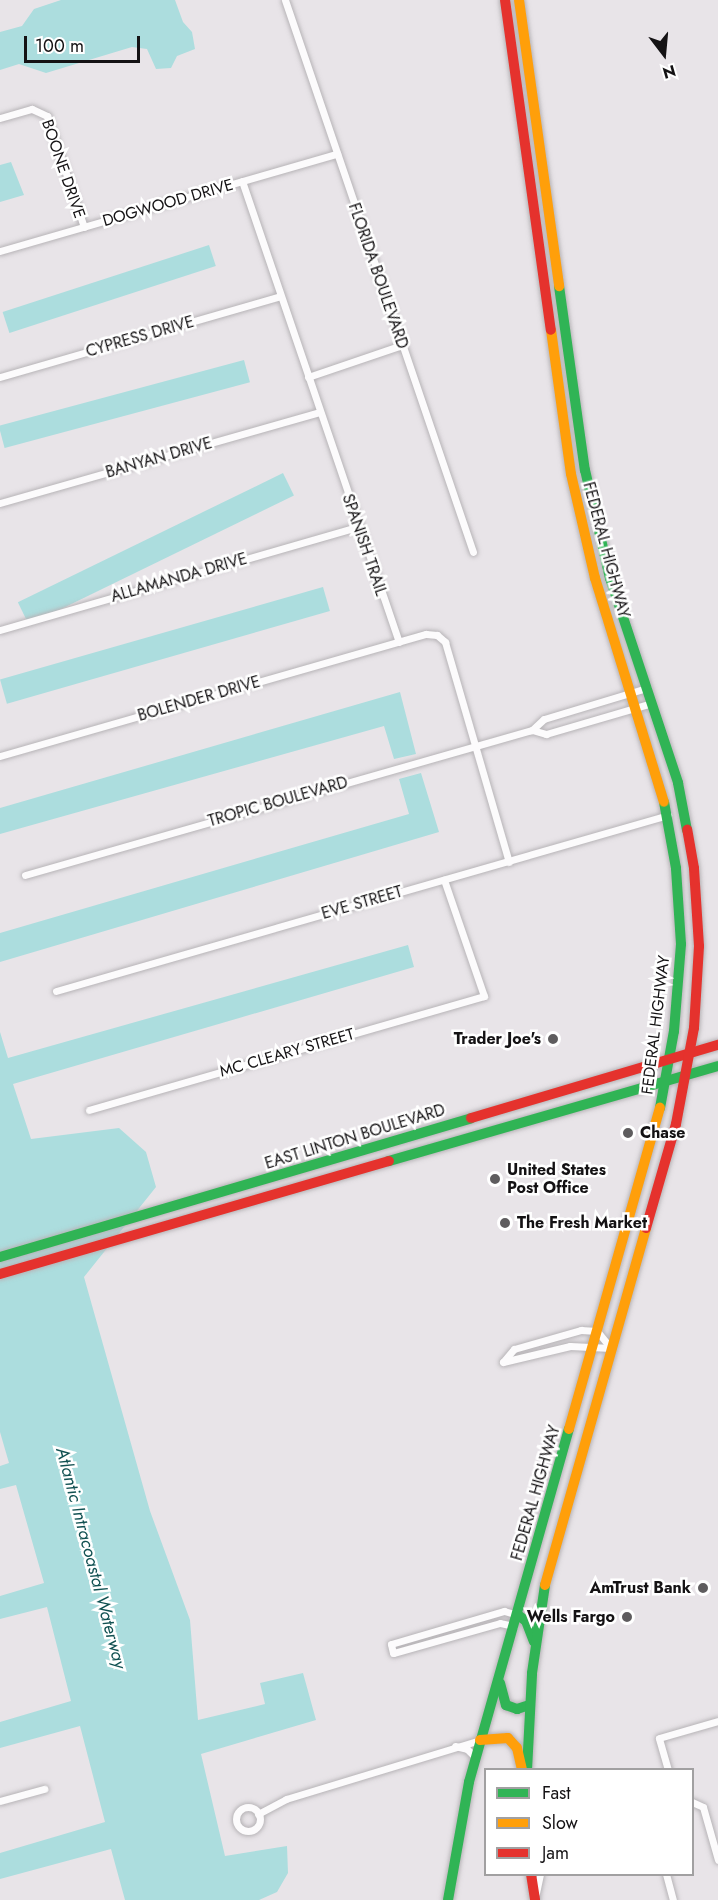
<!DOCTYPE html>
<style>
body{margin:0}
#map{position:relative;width:718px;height:1900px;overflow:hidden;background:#e8e4e8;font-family:Jost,sans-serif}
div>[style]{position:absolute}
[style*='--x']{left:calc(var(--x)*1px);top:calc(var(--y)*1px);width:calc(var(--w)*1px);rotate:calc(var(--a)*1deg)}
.water>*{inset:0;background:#acddde;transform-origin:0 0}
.roads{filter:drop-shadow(0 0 2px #b7b4b7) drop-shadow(0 0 2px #b7b4b7)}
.street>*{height:7px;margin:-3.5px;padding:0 3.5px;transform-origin:3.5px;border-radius:3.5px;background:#fcfbfc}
.street>.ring{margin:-3.5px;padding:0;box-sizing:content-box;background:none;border:7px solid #fcfbfc;border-radius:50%}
.fast>*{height:10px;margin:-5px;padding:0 5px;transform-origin:5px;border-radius:5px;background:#30b455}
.slow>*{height:10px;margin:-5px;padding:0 5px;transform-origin:5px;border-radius:5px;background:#ff9f0a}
.jam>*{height:10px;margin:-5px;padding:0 5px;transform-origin:5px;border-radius:5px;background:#e5322d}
.dots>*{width:16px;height:16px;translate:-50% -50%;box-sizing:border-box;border:3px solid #fff;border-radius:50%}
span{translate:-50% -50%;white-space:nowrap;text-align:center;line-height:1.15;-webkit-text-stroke:5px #fff;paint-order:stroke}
.street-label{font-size:16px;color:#141214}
.poi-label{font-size:16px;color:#141214;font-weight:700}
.right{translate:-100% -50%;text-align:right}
.left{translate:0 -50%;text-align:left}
.water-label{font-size:18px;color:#115152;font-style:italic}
.legend{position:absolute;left:484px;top:1768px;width:210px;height:108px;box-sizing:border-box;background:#fff;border:2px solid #a1a0a1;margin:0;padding:8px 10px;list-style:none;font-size:18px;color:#141214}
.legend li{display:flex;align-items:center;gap:12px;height:30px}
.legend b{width:30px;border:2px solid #a1a0a1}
.north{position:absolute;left:634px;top:24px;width:60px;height:60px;-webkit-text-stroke:4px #fff;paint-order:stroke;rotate:164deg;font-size:16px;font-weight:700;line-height:24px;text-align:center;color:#141214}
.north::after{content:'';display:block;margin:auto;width:21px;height:27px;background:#141214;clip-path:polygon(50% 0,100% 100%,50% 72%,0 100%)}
.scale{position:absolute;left:24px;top:36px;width:116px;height:27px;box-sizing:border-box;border:3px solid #141214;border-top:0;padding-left:8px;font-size:18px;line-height:21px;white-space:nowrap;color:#141214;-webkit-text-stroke:4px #fff;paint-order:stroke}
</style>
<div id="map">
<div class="water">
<div style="clip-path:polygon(61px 0,175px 0,183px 22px,192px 32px,195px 49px,177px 56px,171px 68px,156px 69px,147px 49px,132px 47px,46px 73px,19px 64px,0 70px,0 32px,22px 26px,34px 9px)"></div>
<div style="clip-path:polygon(11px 162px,24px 195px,0 202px,0 165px)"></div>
<div style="left:209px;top:245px;width:22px;height:217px;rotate:72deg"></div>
<div style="left:244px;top:360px;width:23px;height:254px;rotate:75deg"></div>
<div style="left:283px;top:473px;width:25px;height:295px;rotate:64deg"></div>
<div style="left:323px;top:587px;width:25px;height:336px;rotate:74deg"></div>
<div style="clip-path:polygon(400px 692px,416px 754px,394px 759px,384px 726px,0 834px,0 808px)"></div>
<div style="clip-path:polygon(421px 773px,439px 832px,0 962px,0 933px,409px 814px,399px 779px)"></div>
<div style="clip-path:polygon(408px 945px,414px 967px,13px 1084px,31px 1139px,119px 1128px,146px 1152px,156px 1187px,84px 1277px,150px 1511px,190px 1620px,198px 1720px,265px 1704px,260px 1683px,303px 1673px,316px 1720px,201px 1754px,225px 1856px,287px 1846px,288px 1873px,277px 1892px,259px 1900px,125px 1900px,111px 1849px,0 1879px,0 1853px,105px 1822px,80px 1726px,0 1748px,0 1722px,71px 1701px,47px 1607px,0 1619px,0 1596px,44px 1583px,16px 1485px,0 1489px,0 1466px,9px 1463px,0 1432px,0 1032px,8px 1058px)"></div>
</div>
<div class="roads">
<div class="street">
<div style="--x:285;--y:0;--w:583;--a:71.19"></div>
<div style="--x:0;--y:118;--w:33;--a:-16"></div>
<div style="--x:32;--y:109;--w:17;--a:25"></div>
<div style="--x:47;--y:116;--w:117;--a:71.6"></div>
<div style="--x:242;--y:181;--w:487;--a:71.2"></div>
<div style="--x:0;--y:251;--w:351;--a:-16.1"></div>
<div style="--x:0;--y:377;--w:291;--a:-16.1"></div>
<div style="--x:308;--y:377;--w:99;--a:-18.8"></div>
<div style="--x:0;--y:503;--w:332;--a:-15.9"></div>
<div style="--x:0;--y:630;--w:372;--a:-16.1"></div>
<div style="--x:532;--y:730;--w:15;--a:16"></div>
<div style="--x:546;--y:734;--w:110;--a:-16.3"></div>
<div style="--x:0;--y:756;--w:443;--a:-16"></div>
<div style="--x:426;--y:634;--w:11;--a:5"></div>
<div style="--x:437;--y:635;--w:11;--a:41"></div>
<div style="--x:445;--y:642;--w:229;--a:73.8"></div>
<div style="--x:25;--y:875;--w:527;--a:-15.96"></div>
<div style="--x:532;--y:730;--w:16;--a:-43"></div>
<div style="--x:544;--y:719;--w:108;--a:-16.8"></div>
<div style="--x:56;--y:991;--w:637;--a:-16.04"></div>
<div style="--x:89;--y:1110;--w:411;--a:-16.1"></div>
<div style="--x:484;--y:996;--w:123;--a:-109"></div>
<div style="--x:503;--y:1362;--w:17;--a:-50"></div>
<div style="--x:514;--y:1349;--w:70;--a:-15.8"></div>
<div style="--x:581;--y:1330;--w:16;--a:4"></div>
<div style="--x:597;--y:1331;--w:22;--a:51"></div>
<div style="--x:503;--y:1362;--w:69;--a:-13.4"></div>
<div style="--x:570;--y:1346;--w:41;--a:2.8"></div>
<div style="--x:514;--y:1626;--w:14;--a:-168"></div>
<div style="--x:500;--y:1623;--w:111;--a:164.3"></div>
<div style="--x:393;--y:1653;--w:9;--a:-103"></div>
<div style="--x:391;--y:1644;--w:118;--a:-16.3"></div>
<div style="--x:504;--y:1611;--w:15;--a:16"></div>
<div style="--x:455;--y:1746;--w:12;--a:14"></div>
<div style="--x:467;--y:1749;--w:11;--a:45"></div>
<div style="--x:668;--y:1770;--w:33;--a:-106"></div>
<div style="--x:659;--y:1738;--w:61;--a:-16.1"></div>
<div style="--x:0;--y:1801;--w:46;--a:-15.3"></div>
<div style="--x:692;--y:1802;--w:12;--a:24"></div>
<div style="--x:703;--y:1807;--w:55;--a:74.2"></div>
<div class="ring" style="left:236px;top:1807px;width:17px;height:17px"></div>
<div style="--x:258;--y:1814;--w:32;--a:-28"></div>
<div style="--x:286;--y:1799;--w:203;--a:-16.9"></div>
<div style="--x:666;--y:1874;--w:27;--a:75"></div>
<div style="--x:536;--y:1893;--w:19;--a:-78"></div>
</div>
<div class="fast">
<div style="--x:559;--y:286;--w:186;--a:82"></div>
<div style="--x:585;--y:470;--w:111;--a:77"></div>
<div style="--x:610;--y:578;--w:216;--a:71.6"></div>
<div style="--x:678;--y:783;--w:48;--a:79.2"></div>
<div style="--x:660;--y:1108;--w:78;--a:-79.7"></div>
<div style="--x:674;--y:1031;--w:87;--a:-85.4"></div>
<div style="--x:681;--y:944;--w:76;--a:-93.8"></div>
<div style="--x:676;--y:868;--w:67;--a:-100.3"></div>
<div style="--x:389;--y:1161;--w:342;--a:-16.1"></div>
<div style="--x:0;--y:1257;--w:491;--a:-16.4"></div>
<div style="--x:518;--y:1615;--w:10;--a:37"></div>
<div style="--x:526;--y:1621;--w:22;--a:69"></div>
<div style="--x:500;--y:1683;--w:23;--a:75"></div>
<div style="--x:506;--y:1705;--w:12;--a:20"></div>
<div style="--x:517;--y:1709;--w:13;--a:-18"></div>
<div style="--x:527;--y:1770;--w:97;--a:-87"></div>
<div style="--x:532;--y:1673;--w:89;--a:-81.6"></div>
<div style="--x:448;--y:1900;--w:120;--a:-79.9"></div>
<div style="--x:469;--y:1782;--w:367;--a:-74.2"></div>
</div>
<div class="slow">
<div style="--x:519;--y:0;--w:289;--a:82"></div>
<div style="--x:551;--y:330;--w:145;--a:82.1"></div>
<div style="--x:571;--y:474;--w:107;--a:77"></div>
<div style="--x:595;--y:578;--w:234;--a:72.9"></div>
<div style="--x:569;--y:1429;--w:334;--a:-74.2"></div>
<div style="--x:545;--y:1585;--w:371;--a:-74.2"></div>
<div style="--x:480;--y:1740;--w:28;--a:-4"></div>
<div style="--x:508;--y:1738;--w:13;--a:48"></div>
<div style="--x:517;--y:1748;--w:23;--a:77"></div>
</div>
<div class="jam">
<div style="--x:505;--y:0;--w:333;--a:82.1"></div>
<div style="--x:471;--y:1118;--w:258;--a:-16.5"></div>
<div style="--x:646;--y:1228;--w:108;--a:-73.9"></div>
<div style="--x:676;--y:1124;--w:98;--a:-79.4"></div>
<div style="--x:694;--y:1028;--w:82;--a:-86.5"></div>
<div style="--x:699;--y:946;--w:78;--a:-93.7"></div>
<div style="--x:694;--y:868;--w:39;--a:-100"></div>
<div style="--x:0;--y:1274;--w:405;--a:-16.2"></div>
<div style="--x:531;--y:1874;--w:26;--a:81"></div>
</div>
</div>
<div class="dots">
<div style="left:553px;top:1039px;background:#5e5c5e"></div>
<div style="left:628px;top:1133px;background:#5e5c5e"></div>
<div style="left:495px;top:1179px;background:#5e5c5e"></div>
<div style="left:505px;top:1223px;background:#5e5c5e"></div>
<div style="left:703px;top:1588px;background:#5e5c5e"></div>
<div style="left:627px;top:1617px;background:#5e5c5e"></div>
</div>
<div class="street-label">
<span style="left:63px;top:169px;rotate:71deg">BOONE DRIVE</span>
<span style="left:168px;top:203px;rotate:-16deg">DOGWOOD DRIVE</span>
<span style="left:378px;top:276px;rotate:71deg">FLORIDA BOULEVARD</span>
<span style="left:140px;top:337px;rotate:-16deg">CYPRESS DRIVE</span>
<span style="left:159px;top:458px;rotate:-16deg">BANYAN DRIVE</span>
<span style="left:364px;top:545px;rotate:71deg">SPANISH TRAIL</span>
<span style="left:606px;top:550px;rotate:75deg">FEDERAL HIGHWAY</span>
<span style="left:179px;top:578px;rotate:-16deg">ALLAMANDA DRIVE</span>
<span style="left:199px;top:699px;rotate:-16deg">BOLENDER DRIVE</span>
<span style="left:278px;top:802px;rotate:-16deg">TROPIC BOULEVARD</span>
<span style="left:362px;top:903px;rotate:-16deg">EVE STREET</span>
<span style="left:656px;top:1025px;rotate:-83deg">FEDERAL HIGHWAY</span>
<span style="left:287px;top:1053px;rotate:-16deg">MC CLEARY STREET</span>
<span style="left:355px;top:1137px;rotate:-17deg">EAST LINTON BOULEVARD</span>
<span style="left:536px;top:1493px;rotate:-74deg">FEDERAL HIGHWAY</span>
</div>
<div class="poi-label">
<span class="right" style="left:541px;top:1039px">Trader Joe's</span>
<span class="left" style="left:640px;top:1133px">Chase</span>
<span class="left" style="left:507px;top:1179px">United States<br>Post Office</span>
<span class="left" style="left:517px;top:1223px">The Fresh Market</span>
<span class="right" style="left:691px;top:1588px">AmTrust Bank</span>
<span class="right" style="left:615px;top:1617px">Wells Fargo</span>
</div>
<div class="water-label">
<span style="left:91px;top:1558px;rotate:75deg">Atlantic Intracoastal Waterway</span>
</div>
<ul class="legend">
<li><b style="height:8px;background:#30b455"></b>Fast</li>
<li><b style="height:8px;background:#ff9f0a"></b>Slow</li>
<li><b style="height:8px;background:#e5322d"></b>Jam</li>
</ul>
<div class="north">N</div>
<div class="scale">100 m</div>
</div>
